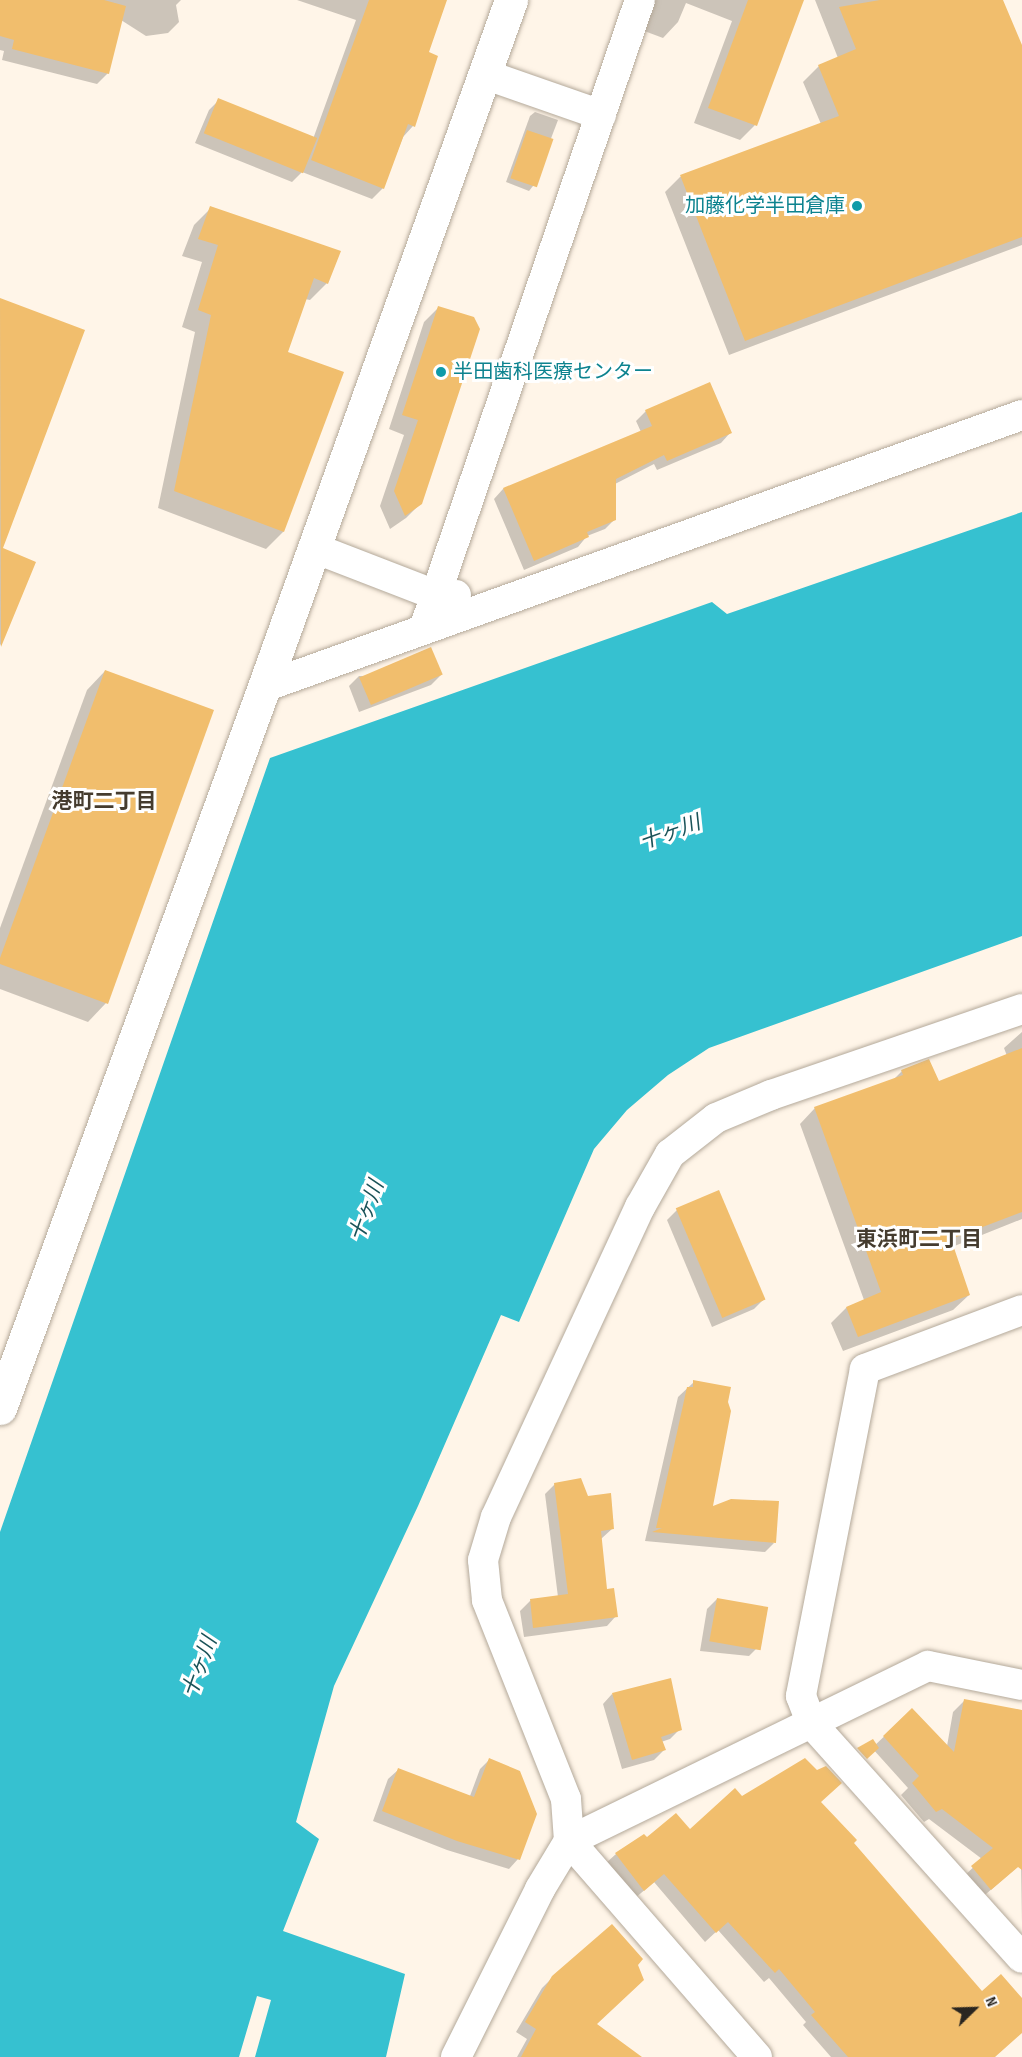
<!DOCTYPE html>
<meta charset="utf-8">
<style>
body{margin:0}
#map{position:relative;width:1022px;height:2057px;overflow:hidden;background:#fff5e8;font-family:"Sofia Sans Condensed","Noto Sans JP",sans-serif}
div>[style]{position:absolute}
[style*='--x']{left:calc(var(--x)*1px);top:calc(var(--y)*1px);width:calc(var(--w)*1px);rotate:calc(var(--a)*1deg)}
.water>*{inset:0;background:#36c1d0}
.shadow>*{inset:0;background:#0003}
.building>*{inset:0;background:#f1be6d;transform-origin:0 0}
.roads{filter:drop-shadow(0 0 2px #b4a99a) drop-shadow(0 0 2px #b4a99a)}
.minor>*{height:30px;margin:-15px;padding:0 15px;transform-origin:15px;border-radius:15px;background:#fff}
.tertiary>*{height:33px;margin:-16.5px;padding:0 16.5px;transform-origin:16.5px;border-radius:16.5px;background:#fff}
.dots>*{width:16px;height:16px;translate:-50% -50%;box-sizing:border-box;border:3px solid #fff;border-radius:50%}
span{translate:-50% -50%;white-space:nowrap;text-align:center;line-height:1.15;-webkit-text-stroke:6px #fff;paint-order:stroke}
.culture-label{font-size:20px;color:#0d838f}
.right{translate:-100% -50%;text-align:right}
.left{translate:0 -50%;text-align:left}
.neighbourhood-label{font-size:21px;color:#453c2f;font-weight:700}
.water-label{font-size:21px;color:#1a5359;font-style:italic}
.north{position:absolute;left:944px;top:1979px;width:60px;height:60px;-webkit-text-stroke:4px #fff;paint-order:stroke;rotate:67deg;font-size:16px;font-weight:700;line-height:24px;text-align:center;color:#2a2620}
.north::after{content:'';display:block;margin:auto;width:21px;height:27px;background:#2a2620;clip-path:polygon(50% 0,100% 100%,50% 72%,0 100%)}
</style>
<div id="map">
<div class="water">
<div style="clip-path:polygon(1022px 512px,1022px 936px,709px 1048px,668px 1075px,627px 1110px,594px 1149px,519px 1322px,501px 1315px,418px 1506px,334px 1686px,296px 1822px,319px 1839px,283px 1931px,405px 1974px,386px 2057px,255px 2057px,271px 2000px,257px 1996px,239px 2057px,0 2057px,0 1532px,270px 758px,712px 602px,727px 614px)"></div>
</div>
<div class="shadow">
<div style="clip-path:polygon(0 0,181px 0,176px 5px,179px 22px,168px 33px,146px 36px,121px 20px,108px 73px,97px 84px,2px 60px,4px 51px,0 50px)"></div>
<div style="clip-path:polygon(297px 0,445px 0,427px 53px,413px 126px,403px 137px,383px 188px,372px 199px,302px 172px,292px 182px,195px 143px,209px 110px,219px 100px,313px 139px,356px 20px)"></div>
<div style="clip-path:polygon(650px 0,802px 0,755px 125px,740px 140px,694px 123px,732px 21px,686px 3px,678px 22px,663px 38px,639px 29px)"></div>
<div style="clip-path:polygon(815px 0,1001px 0,1022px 49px,1022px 245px,729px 355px,665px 192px,680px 177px,821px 124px,803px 82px,819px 66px,838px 58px)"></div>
<div style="clip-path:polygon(535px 112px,558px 120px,533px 186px,529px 191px,506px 182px,530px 116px)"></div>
<div style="clip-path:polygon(211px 208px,327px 283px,310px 300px,305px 299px,286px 353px,342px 373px,283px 532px,266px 549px,158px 508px,195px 332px,182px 327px,202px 262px,182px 256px,194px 225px)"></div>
<div style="clip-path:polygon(0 299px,83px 331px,1px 549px,34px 563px,0 646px)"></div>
<div style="clip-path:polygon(439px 307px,421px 503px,406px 518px,390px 529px,380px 506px,404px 435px,389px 429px,424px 322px)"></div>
<div style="clip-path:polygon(646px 411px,730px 433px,721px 443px,657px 470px,654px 464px,615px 484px,615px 519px,605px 529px,587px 536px,578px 547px,524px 570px,494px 499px,503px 489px,641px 432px,636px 421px)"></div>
<div style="clip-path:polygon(105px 671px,212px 711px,106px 1003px,88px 1022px,0 989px,0 928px,87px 690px)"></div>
<div style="clip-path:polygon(441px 675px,431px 685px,359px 712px,349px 686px,359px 676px)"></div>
<div style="clip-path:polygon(1022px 1032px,1022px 1219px,952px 1247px,969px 1295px,953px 1310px,843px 1351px,831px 1323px,846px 1308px,864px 1300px,800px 1124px,815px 1108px,892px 1081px,902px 1071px,938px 1083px,1007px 1056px,1004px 1048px)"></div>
<div style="clip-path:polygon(677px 1210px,764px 1299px,754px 1309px,712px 1327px,667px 1220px)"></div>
<div style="clip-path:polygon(694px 1382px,711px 1509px,774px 1543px,765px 1552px,645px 1541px,678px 1397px)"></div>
<div style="clip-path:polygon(555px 1484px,587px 1498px,613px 1528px,601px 1539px,606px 1591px,616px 1616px,607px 1626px,524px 1637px,520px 1611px,530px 1601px,558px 1597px,545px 1494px)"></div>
<div style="clip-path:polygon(717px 1599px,759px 1646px,749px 1656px,700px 1651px,707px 1609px)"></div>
<div style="clip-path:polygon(612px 1694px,680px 1729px,670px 1739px,661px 1742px,664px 1750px,654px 1760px,622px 1769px,603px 1704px)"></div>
<div style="clip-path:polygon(964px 1701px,1022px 1712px,1022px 1924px,1021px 1864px,979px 1900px,961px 1879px,982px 1859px,929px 1819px,924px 1822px,901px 1795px,908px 1788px,872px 1748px,912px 1710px,947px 1746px,953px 1712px)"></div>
<div style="clip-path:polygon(490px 1759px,518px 1859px,509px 1869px,447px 1850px,373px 1821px,388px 1779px,398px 1770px,470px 1796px,480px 1769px)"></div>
<div style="clip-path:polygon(742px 1798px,819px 1803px,982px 1993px,1022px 2000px,1022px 2032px,994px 2057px,831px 2057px,803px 2025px,806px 2022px,769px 1978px,764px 1982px,718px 1930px,705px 1942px,654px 1882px,634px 1899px,606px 1863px,616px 1854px,647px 1840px,690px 1831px)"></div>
<div style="clip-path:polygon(553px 1977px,595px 2024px,617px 2057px,517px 2057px,527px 2039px,516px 2032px,542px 1988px)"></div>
</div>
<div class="building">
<div style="clip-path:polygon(0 0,104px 0,126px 6px,109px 74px,12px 49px,14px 40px,0 36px)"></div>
<div style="clip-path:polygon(369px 0,447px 0,429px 52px,438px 56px,415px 127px,408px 124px,384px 189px,311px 160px)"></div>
<div style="clip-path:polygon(748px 0,804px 0,757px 126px,708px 108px)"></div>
<div style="clip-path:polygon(880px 0,1003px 0,1022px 45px,1022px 237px,745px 341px,680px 175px,839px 116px,818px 65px,856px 49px,839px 7px)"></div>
<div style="left:218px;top:98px;width:107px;height:38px;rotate:22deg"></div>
<div style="left:527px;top:130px;width:28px;height:51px;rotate:19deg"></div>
<div style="clip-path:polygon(210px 206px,341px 251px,328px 284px,314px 278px,288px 352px,344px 372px,284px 532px,174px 491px,211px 315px,198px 310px,218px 245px,198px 239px)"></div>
<div style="clip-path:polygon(0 298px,85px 330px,3px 548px,36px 562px,1px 647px)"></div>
<div style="clip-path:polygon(438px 306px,474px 317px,480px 329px,422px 504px,405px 516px,394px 491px,418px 420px,402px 415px)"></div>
<div style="clip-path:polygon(710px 382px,732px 433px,667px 461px,664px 455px,616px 479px,616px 520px,587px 532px,589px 537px,534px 561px,503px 488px,652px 426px,645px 410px)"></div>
<div style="left:431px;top:647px;width:30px;height:78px;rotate:67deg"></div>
<div style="clip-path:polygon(105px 670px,214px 710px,108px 1004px,0 964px,0 958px)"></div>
<div style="clip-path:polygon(1022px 1048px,1022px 1212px,951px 1239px,970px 1295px,858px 1337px,846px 1307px,881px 1292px,814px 1107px,903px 1075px,901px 1070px,929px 1059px,939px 1081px)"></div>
<div style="left:719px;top:1190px;width:119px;height:47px;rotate:67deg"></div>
<div style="clip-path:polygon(693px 1380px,731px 1387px,728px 1402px,731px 1411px,713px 1506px,731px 1499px,779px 1501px,776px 1543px,652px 1532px,662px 1528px,656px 1528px,687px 1387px,693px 1387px)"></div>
<div style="clip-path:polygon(581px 1478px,588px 1496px,611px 1493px,614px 1529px,601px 1531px,607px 1589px,614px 1588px,618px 1617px,533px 1628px,530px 1599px,568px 1594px,554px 1483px)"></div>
<div style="left:717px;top:1598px;width:52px;height:44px;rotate:10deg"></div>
<div style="clip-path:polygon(671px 1678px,682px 1730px,661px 1737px,666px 1750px,632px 1760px,612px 1693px)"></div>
<div style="clip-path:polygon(964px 1699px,1022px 1710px,1022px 1870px,1018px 1867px,991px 1890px,971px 1866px,993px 1848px,942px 1809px,936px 1812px,912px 1783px,919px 1776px,883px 1736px,912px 1708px,954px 1752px)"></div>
<div style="clip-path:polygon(873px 1739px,879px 1748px,867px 1759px,857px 1748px)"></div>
<div style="clip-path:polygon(489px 1758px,520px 1771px,537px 1814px,520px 1860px,457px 1841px,382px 1811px,398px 1768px,474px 1797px)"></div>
<div style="clip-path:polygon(805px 1758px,817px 1770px,826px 1766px,842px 1783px,821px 1802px,857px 1840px,854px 1843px,982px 1991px,1001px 1974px,1022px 1998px,1022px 2033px,995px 2057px,848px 2057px,811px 2015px,815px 2012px,779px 1969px,775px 1973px,728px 1922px,716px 1933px,664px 1874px,644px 1891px,615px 1853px,644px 1834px,647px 1837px,676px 1813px,690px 1829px,735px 1788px,742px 1796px)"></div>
<div style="clip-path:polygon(612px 1924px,643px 1959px,638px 1965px,644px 1980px,597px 2024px,642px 2057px,521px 2057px,536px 2029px,525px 2022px,552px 1976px)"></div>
</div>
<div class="roads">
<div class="minor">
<div style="--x:484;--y:74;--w:124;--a:19.3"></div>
<div style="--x:314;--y:548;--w:131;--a:21.1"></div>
<div style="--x:436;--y:595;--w:20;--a:0"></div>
<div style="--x:424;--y:629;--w:665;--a:-71.05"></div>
<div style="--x:264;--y:687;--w:805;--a:-19.74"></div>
<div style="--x:1022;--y:1310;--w:168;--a:159.4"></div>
<div style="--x:865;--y:1369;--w:333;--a:101.1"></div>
<div style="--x:801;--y:1696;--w:30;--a:69"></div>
<div style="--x:812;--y:1724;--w:314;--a:48.1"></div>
<div style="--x:456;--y:2057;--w:188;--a:-63.4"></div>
<div style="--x:540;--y:1889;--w:56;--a:-58.9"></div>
<div style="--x:569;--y:1841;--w:399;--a:-26"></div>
<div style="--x:928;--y:1666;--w:96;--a:11.4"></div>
<div style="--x:757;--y:2057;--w:286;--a:-131"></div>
<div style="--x:569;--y:1841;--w:42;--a:-94.1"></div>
<div style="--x:566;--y:1799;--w:214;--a:-111.7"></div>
<div style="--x:487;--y:1600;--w:40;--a:-95.7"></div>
<div style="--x:483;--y:1560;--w:45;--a:-73.2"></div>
<div style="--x:496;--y:1517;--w:342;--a:-65.1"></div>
<div style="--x:640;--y:1207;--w:61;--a:-60.5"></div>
<div style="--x:670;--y:1154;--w:58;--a:-38"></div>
<div style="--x:716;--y:1118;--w:60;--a:-22.7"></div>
<div style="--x:771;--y:1095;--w:265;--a:-18.9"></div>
</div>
<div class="tertiary">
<div style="--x:0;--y:1408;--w:768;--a:-69.89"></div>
<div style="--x:264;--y:687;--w:730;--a:-70.22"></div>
</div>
</div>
<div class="dots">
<div style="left:857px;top:206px;background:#0f9aa8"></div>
<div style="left:441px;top:372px;background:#0f9aa8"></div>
</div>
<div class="culture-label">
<span class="right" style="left:845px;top:206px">加藤化学半田倉庫</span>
<span class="left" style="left:453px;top:372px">半田歯科医療センター</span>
</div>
<div class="neighbourhood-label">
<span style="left:104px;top:802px">港町二丁目</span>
<span style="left:919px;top:1240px">東浜町二丁目</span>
</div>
<div class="water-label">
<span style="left:670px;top:833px;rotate:-20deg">十ヶ川</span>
<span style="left:367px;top:1211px;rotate:-70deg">十ヶ川</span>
<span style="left:200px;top:1667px;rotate:-70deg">十ヶ川</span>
</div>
<div class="north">N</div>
</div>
